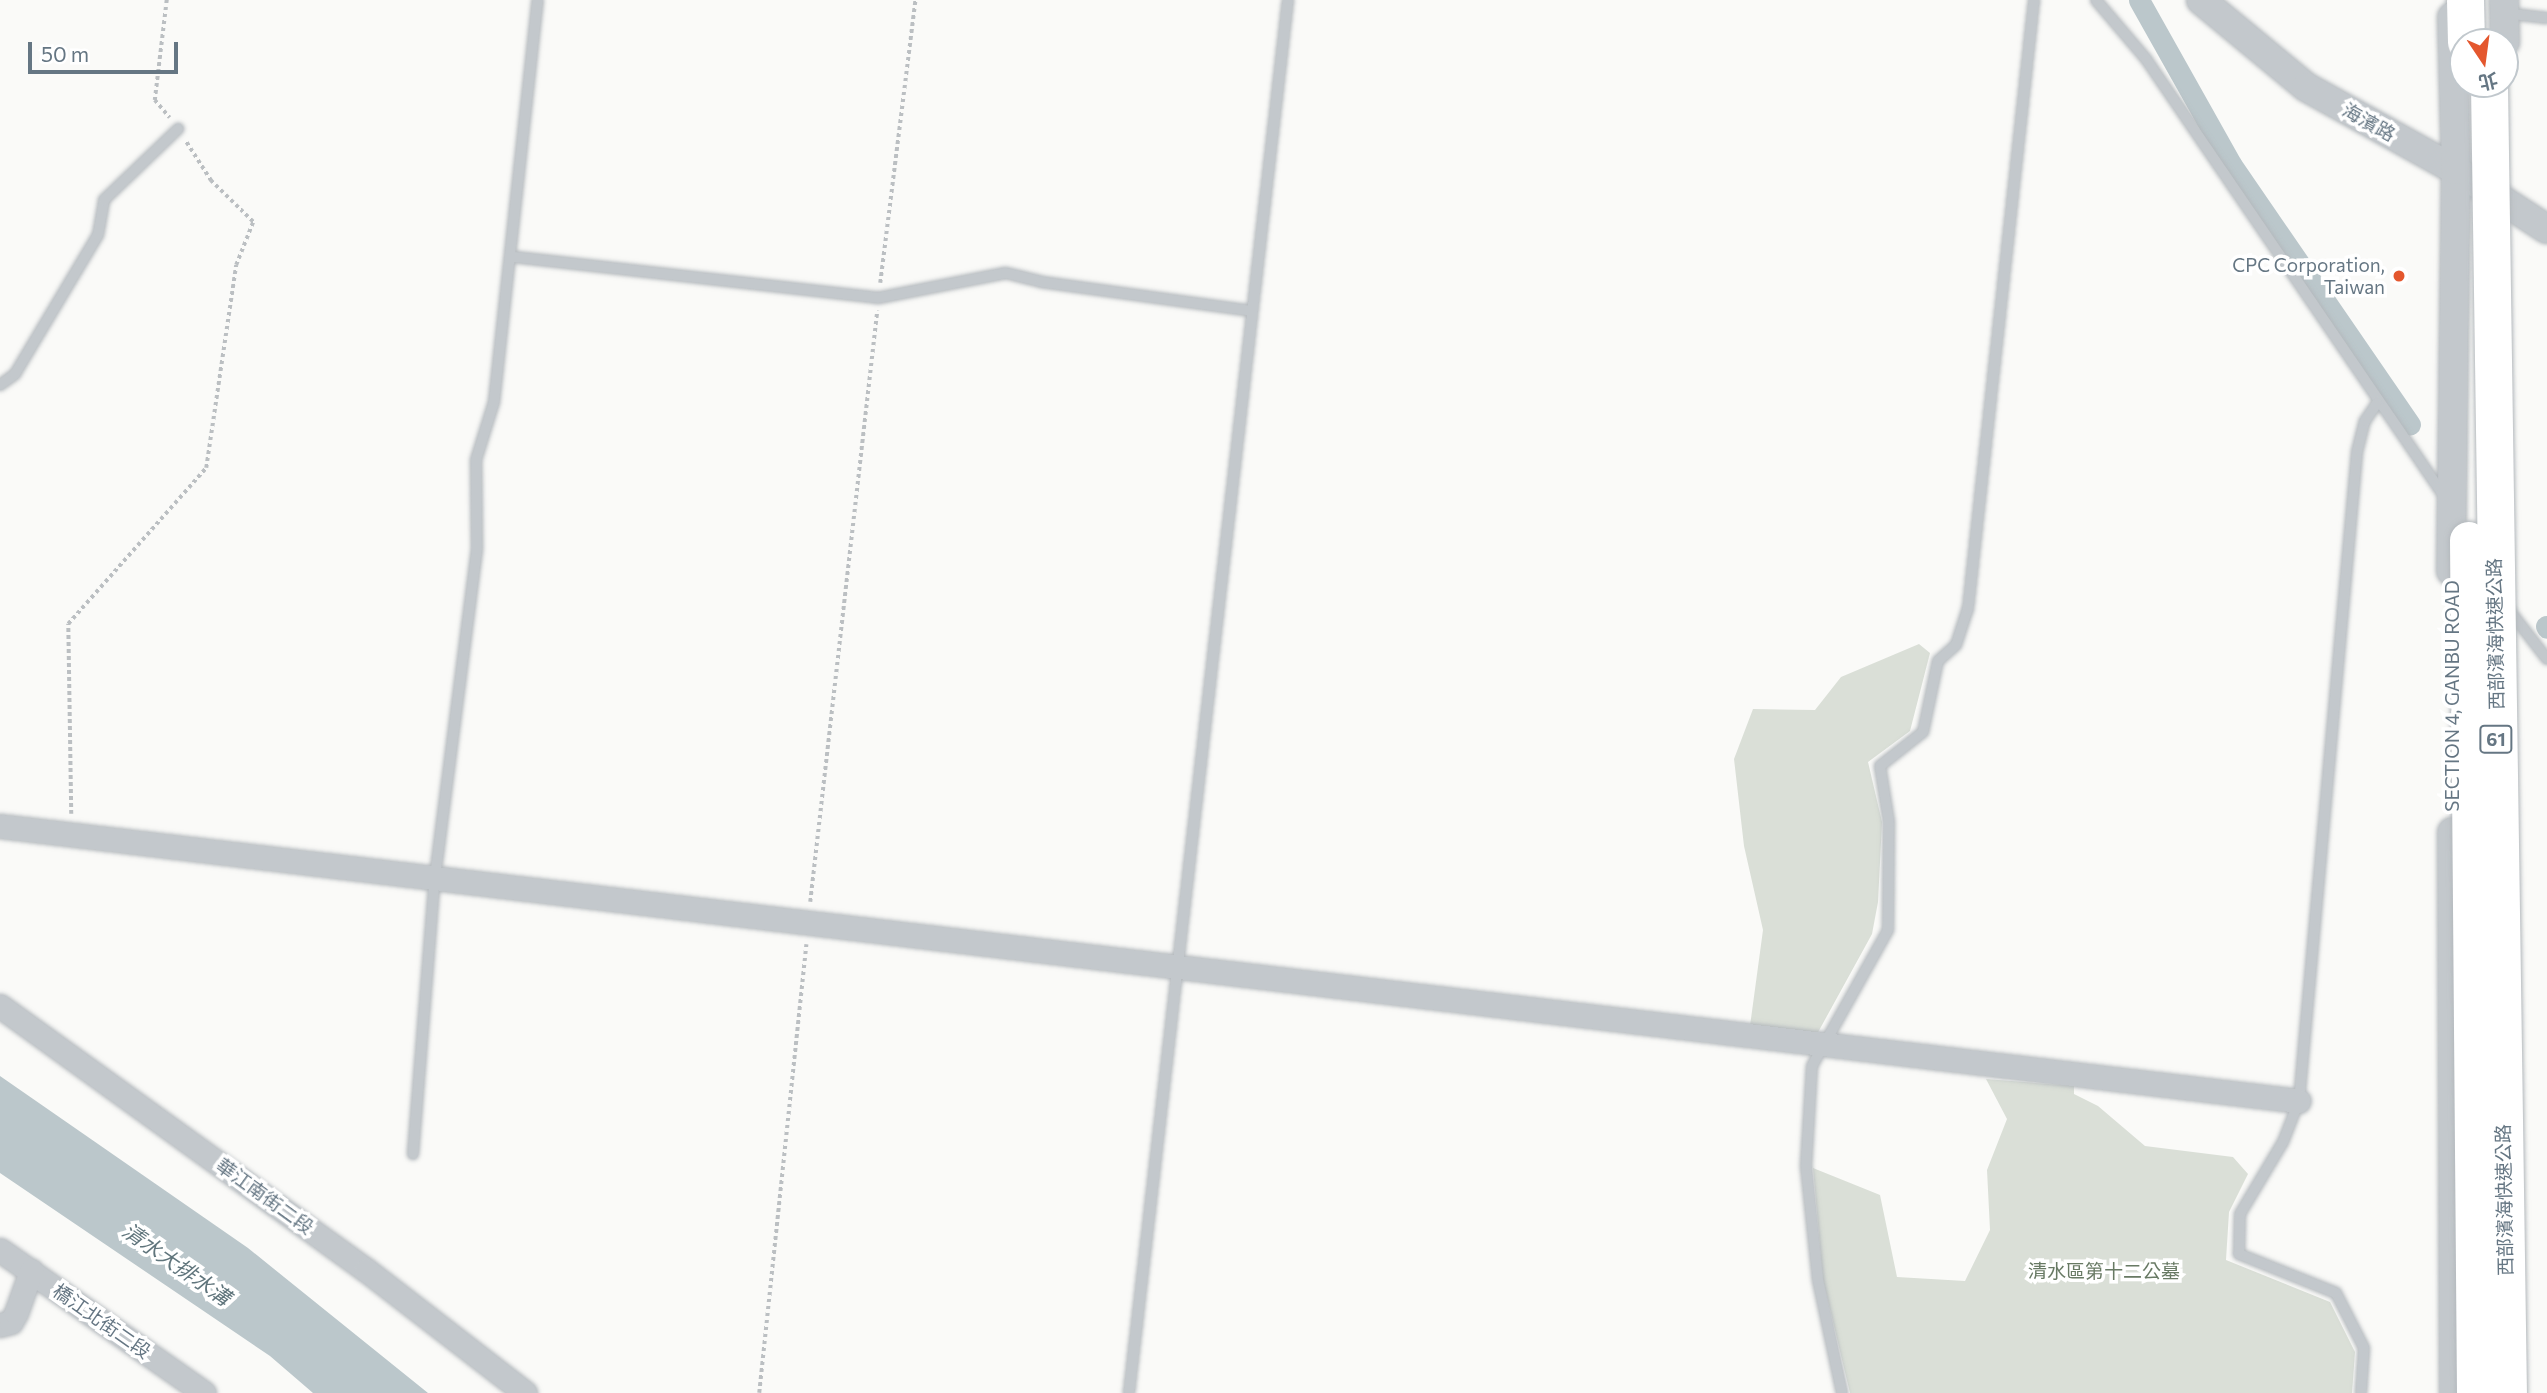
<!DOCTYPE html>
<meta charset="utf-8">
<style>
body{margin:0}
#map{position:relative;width:2547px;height:1393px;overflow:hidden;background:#fafaf8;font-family:Commissioner,"Noto Sans TC",sans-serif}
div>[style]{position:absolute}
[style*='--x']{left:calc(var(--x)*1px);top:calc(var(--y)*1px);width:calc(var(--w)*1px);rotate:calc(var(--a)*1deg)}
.green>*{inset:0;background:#dadfd7}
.water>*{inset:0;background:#bbc7cb}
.canal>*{height:21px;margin:-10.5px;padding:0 10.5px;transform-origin:10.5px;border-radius:10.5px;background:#bbc7cb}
.path>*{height:3.5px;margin-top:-1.75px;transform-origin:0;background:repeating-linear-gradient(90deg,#bbbfc2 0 3.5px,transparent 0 7px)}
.roads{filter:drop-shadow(0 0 2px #b4b9bd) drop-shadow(0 0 2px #b4b9bd)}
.service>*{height:10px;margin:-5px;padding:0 5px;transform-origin:5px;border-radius:5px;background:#c3c8cc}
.minor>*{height:23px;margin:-11.5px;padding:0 11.5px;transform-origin:11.5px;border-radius:11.5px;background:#c3c8cc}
.tertiary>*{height:28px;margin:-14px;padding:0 14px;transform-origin:14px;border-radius:14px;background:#c3c8cc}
.trunk>*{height:37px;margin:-18.5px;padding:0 18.5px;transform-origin:18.5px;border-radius:18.5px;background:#fff}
.bridges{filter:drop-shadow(0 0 2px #b4b9bd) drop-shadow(0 0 2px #b4b9bd)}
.trunk-bridge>*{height:37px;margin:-18.5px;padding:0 18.5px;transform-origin:18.5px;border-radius:18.5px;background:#fff}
.dots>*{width:19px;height:19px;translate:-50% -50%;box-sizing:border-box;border:4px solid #fff;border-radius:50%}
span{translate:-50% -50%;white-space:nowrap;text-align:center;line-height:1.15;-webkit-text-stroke:7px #fff;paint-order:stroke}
.shield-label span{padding:2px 5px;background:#fff;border:2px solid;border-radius:5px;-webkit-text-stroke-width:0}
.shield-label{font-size:18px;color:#657683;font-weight:700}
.street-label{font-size:19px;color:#657683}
.poi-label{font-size:19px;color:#657683}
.right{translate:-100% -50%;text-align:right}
.park-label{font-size:19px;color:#687a64}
.water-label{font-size:21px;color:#60757c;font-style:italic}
.north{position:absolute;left:2449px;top:28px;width:70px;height:70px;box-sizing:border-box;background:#fff;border:2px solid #c1c8cd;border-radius:50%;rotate:167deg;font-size:19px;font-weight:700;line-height:28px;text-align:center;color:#657683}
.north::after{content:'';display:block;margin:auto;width:24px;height:32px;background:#e4572e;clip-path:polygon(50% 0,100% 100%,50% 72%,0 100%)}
.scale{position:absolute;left:28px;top:42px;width:150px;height:32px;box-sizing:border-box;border:4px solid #657683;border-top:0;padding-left:9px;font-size:21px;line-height:24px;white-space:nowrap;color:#657683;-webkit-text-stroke:5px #fff;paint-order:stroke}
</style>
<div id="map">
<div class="green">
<div style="clip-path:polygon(1919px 644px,1930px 653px,1910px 731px,1868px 762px,1882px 822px,1878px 902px,1872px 934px,1816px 1036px,1750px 1026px,1763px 930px,1744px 846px,1734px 759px,1753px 709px,1815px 710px,1841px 677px)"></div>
<div style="clip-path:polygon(1986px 1079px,2074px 1086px,2074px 1094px,2098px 1106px,2145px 1146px,2233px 1157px,2248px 1174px,2229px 1212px,2226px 1260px,2330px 1302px,2355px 1352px,2352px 1393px,1850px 1393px,1823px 1280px,1813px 1168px,1880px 1195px,1897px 1277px,1965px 1281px,1990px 1230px,1987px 1170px,2007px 1119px)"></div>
</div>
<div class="water">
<div style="clip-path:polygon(0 1076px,248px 1248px,428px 1393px,313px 1393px,270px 1356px,0 1173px)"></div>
</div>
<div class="canal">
<div style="--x:2139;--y:0;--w:188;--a:60.7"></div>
<div style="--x:2231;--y:164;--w:316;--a:55.5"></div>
<div style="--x:2546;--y:626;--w:2;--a:63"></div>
</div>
<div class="path">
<div style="--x:167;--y:0;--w:101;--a:96.8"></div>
<div style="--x:155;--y:100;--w:23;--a:50"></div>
<div style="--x:880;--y:283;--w:285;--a:-82.9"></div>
<div style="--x:71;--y:814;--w:190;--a:-90.9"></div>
<div style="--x:68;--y:624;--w:208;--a:-48.5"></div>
<div style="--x:206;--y:468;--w:205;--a:-81.6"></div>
<div style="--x:236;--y:265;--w:46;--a:-68.4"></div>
<div style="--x:253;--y:222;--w:59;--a:-135.7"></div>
<div style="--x:211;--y:181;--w:46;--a:-122.7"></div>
<div style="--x:810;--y:902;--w:595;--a:-83.53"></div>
<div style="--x:759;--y:1393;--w:451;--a:-84"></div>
</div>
<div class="roads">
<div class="service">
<div style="--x:2096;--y:0;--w:77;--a:49.7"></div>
<div style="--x:2146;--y:59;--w:533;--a:55.71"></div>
<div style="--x:2504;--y:13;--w:43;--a:6.6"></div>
<div style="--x:514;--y:257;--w:366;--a:6.4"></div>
<div style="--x:878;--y:298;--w:130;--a:-11.1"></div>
<div style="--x:1006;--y:273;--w:36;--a:14"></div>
<div style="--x:1041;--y:282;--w:213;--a:7.8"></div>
<div style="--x:0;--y:385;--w:19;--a:-36"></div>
<div style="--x:15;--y:374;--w:162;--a:-59.2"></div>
<div style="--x:98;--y:235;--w:36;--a:-80"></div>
<div style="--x:104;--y:200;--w:103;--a:-43.8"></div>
<div style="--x:2509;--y:610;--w:62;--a:52.2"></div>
<div style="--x:413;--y:1154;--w:278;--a:-85.5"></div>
<div style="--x:435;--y:877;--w:331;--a:-82.7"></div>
<div style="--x:477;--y:549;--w:89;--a:-90.6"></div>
<div style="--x:476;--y:460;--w:61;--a:-72.8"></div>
<div style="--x:494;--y:402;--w:404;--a:-83.8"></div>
<div style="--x:1129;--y:1393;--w:1402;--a:-83.49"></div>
<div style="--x:1842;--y:1393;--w:116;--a:-102"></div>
<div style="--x:1818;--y:1280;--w:115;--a:-96"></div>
<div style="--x:1806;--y:1166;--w:100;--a:-86.6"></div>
<div style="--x:1812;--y:1066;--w:156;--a:-60.8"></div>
<div style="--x:1888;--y:930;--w:108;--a:-89.5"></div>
<div style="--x:1889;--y:822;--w:57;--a:-99.1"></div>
<div style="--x:1880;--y:766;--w:55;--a:-38.3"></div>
<div style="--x:1923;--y:732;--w:73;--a:-78.1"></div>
<div style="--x:1938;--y:661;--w:24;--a:-42"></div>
<div style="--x:1956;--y:645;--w:38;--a:-72"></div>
<div style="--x:1968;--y:609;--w:613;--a:-83.81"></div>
<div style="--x:2361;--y:1393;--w:45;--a:-86.2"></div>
<div style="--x:2364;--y:1348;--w:62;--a:-117"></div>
<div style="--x:2336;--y:1293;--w:105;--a:-158.1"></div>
<div style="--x:2239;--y:1254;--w:40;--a:-88.6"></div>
<div style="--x:2240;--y:1214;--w:84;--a:-59.2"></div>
<div style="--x:2283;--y:1142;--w:44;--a:-68.7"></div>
<div style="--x:2299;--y:1101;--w:652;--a:-84.89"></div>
<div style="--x:2357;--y:452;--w:32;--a:-76"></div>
<div style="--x:2365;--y:421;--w:22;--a:-56"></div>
</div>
<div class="minor">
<div style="--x:0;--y:826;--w:2315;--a:6.82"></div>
<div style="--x:0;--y:1006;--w:451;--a:35.8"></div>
<div style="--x:366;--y:1270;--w:201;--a:37.7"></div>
<div style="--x:0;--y:1250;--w:249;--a:35"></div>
<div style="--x:0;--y:1325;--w:11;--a:-15"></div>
<div style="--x:11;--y:1322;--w:10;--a:-61"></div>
<div style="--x:16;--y:1313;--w:45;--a:-70.3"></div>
</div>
<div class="tertiary">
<div style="--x:2201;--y:0;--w:136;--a:39.6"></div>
<div style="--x:2306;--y:87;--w:171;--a:29"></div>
<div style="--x:2456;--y:170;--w:108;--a:33"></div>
<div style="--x:2504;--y:0;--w:42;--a:88.6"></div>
<div style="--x:2451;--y:571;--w:401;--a:-89.3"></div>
<div style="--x:2456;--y:170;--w:153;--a:-91.5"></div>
<div style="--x:2452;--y:832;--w:561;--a:89.8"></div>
</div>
<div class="trunk">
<div style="--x:2465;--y:0;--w:42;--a:88.6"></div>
</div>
</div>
<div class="bridges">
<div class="trunk-bridge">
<div style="--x:2489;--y:84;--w:1309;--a:89.17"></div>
<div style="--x:2468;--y:540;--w:853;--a:89.53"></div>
</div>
</div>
<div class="dots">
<div style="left:2399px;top:276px;background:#e4572e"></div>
</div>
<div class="shield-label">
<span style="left:2496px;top:739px">61</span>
</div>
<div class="street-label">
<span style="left:2369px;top:122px;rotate:29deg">海濱路</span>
<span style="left:2495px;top:634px;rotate:-91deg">西部濱海快速公路</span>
<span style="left:2452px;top:696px;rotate:-90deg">SECTION 4, GANBU ROAD</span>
<span style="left:265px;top:1196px;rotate:36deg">華江南街二段</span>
<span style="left:2504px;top:1200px;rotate:-91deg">西部濱海快速公路</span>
<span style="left:102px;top:1321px;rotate:35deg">橋江北街二段</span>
</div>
<div class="poi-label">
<span class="right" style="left:2385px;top:276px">CPC Corporation,<br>Taiwan</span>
</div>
<div class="park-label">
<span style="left:2104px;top:1271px">清水區第十二公墓</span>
</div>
<div class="water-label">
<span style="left:177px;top:1264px;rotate:35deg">清水大排水溝</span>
</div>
<div class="north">北</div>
<div class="scale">50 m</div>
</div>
